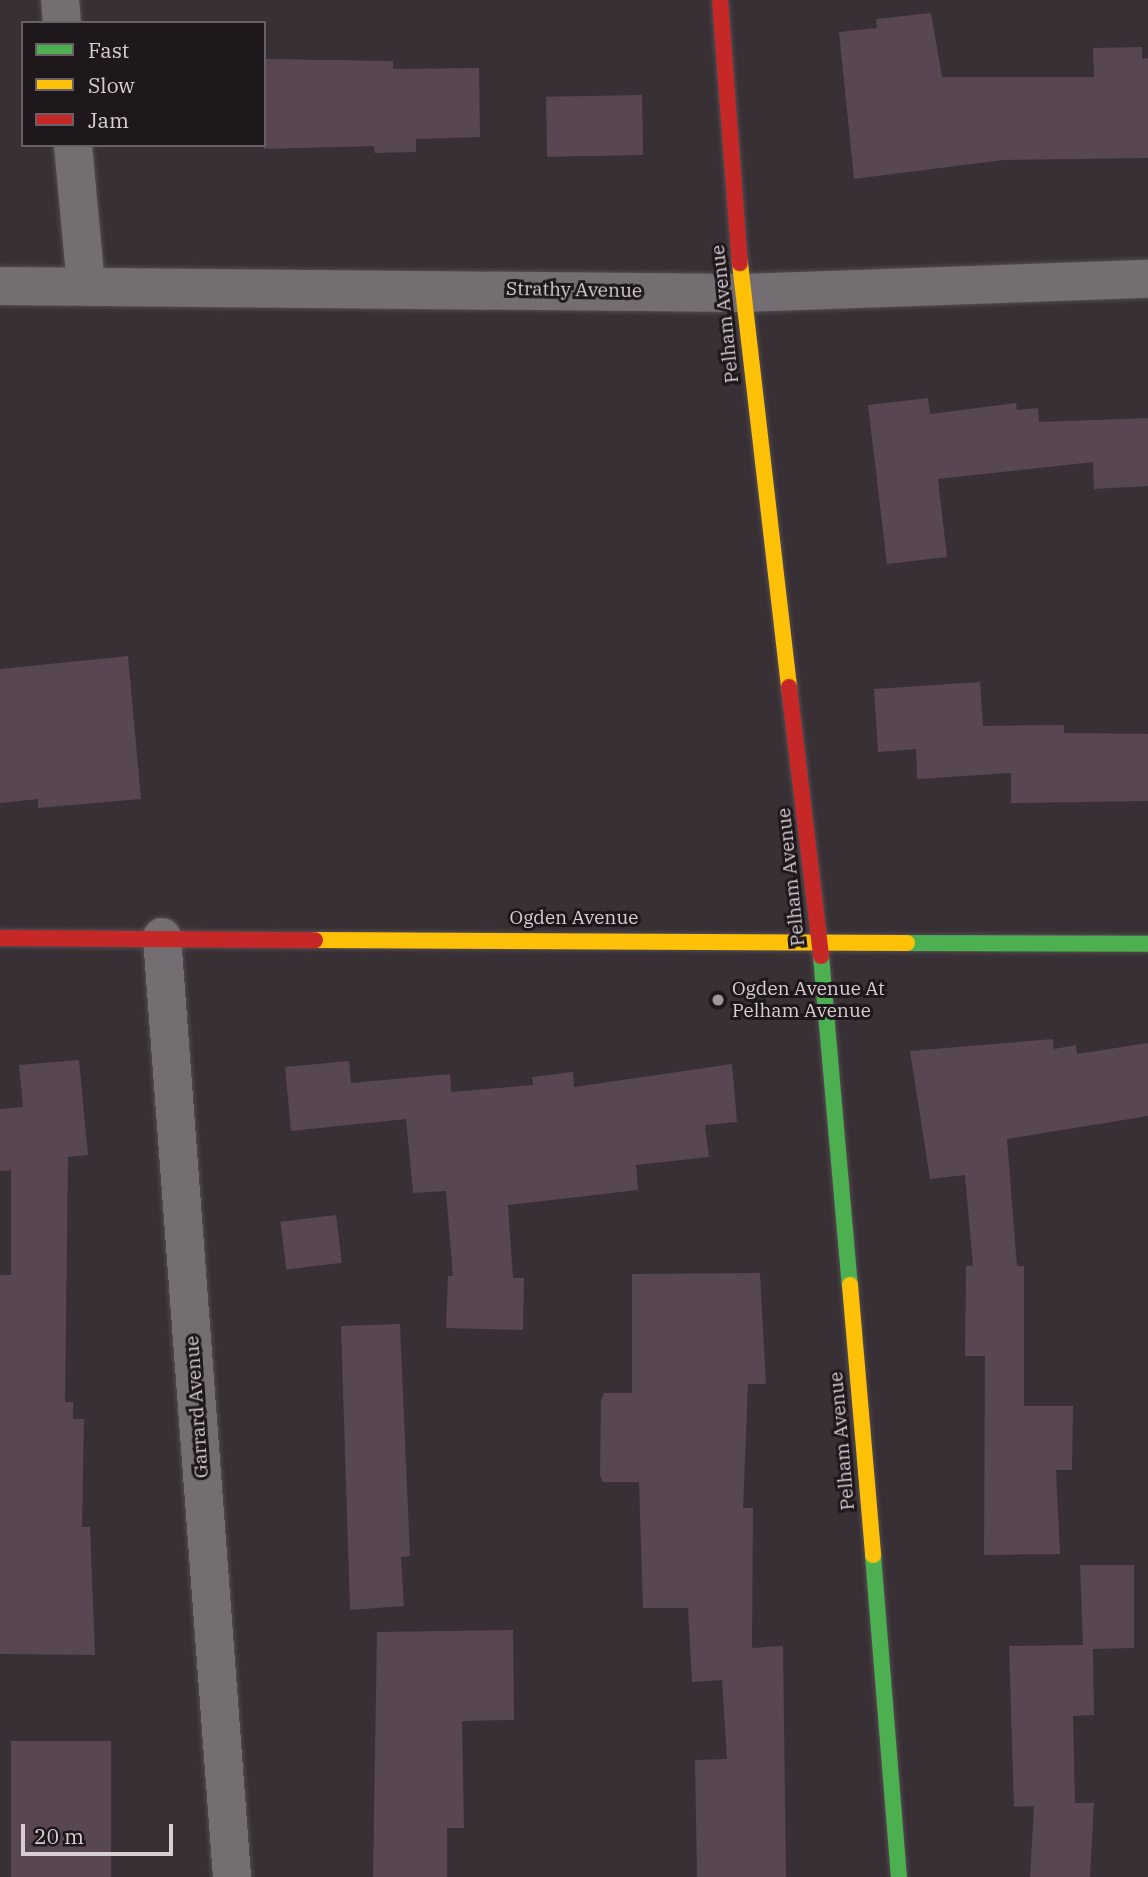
<!DOCTYPE html>
<style>
body{margin:0}
#map{position:relative;width:1148px;height:1877px;overflow:hidden;background:#383035;font-family:"IBM Plex Serif",serif}
div>[style]{position:absolute}
[style*='--x']{left:calc(var(--x)*1px);top:calc(var(--y)*1px);width:calc(var(--w)*1px);rotate:calc(var(--a)*1deg)}
.building>*{inset:0;background:#584653;transform-origin:0 0}
.roads{filter:drop-shadow(0 0 2px #534c51) drop-shadow(0 0 2px #534c51)}
.street>*{height:38px;margin:-19px;padding:0 19px;transform-origin:19px;border-radius:19px;background:#746e72}
.fast>*{height:16px;margin:-8px;padding:0 8px;transform-origin:8px;border-radius:8px;background:#4caf50}
.slow>*{height:16px;margin:-8px;padding:0 8px;transform-origin:8px;border-radius:8px;background:#ffc107}
.jam>*{height:16px;margin:-8px;padding:0 8px;transform-origin:8px;border-radius:8px;background:#c62828}
.dots>*{width:19px;height:19px;translate:-50% -50%;box-sizing:border-box;border:4px solid #1e171b;border-radius:50%}
span{translate:-50% -50%;white-space:nowrap;text-align:center;line-height:1.15;-webkit-text-stroke:6px #1e171b;paint-order:stroke}
.street-label{font-size:19px;color:#d8ced4}
.poi-label{font-size:19px;color:#d8ced4}
.left{translate:0 -50%;text-align:left}
.legend{position:absolute;left:21px;top:21px;width:245px;height:126px;box-sizing:border-box;background:#1e171b;border:2px solid #686065;margin:0;padding:9px 12px;list-style:none;font-size:21px;color:#d8ced4}
.legend li{display:flex;align-items:center;gap:14px;height:35px}
.legend b{width:35px;border:2px solid #686065}
.scale{position:absolute;left:21px;top:1824px;width:152px;height:32px;box-sizing:border-box;border:4px solid #d8ced4;border-top:0;padding-left:9px;font-size:21px;line-height:24px;white-space:nowrap;color:#d8ced4;-webkit-text-stroke:5px #1e171b;paint-order:stroke}
</style>
<div id="map">
<div class="building">
<div style="clip-path:polygon(931px 13px,942px 77px,1094px 77px,1093px 48px,1142px 47px,1142px 59px,1148px 58px,1148px 158px,1003px 160px,854px 179px,839px 32px,877px 28px,876px 19px)"></div>
<div style="clip-path:polygon(264px 59px,393px 61px,393px 69px,479px 68px,480px 137px,416px 139px,416px 152px,375px 153px,374px 146px,264px 149px)"></div>
<div style="left:642px;top:95px;width:60px;height:96px;rotate:89deg"></div>
<div style="clip-path:polygon(928px 398px,930px 414px,1016px 403px,1017px 410px,1038px 408px,1039px 422px,1148px 418px,1148px 486px,1094px 489px,1093px 462px,938px 479px,947px 557px,887px 564px,868px 405px)"></div>
<div style="clip-path:polygon(128px 656px,141px 799px,38px 808px,38px 799px,0 803px,0 669px)"></div>
<div style="clip-path:polygon(980px 682px,983px 726px,1064px 725px,1064px 733px,1148px 734px,1148px 801px,1011px 803px,1011px 773px,917px 779px,916px 749px,878px 752px,874px 689px)"></div>
<div style="clip-path:polygon(1053px 1039px,1054px 1049px,1076px 1045px,1077px 1054px,1148px 1043px,1148px 1116px,1007px 1139px,1017px 1266px,1024px 1266px,1024px 1406px,1073px 1406px,1072px 1470px,1056px 1470px,1060px 1554px,984px 1555px,985px 1356px,965px 1356px,966px 1266px,973px 1266px,965px 1175px,930px 1179px,910px 1051px)"></div>
<div style="clip-path:polygon(79px 1060px,88px 1155px,68px 1157px,65px 1402px,73px 1402px,73px 1419px,84px 1419px,82px 1527px,90px 1527px,95px 1655px,0 1654px,0 1275px,11px 1275px,11px 1170px,0 1171px,0 1109px,23px 1107px,19px 1065px)"></div>
<div style="clip-path:polygon(349px 1061px,351px 1083px,450px 1074px,451px 1092px,533px 1085px,532px 1077px,573px 1072px,574px 1087px,732px 1064px,737px 1122px,705px 1125px,709px 1157px,636px 1165px,638px 1190px,508px 1205px,513px 1278px,524px 1278px,523px 1330px,446px 1328px,448px 1276px,453px 1276px,446px 1191px,413px 1193px,406px 1119px,291px 1131px,285px 1067px)"></div>
<div style="left:336px;top:1215px;width:48px;height:56px;rotate:83deg"></div>
<div style="clip-path:polygon(760px 1273px,766px 1384px,748px 1384px,743px 1508px,753px 1508px,752px 1648px,783px 1646px,786px 1877px,697px 1877px,695px 1760px,727px 1759px,722px 1680px,692px 1682px,688px 1608px,643px 1608px,639px 1482px,603px 1482px,600px 1475px,601px 1401px,604px 1393px,632px 1393px,632px 1274px)"></div>
<div style="clip-path:polygon(400px 1324px,410px 1556px,401px 1557px,404px 1606px,350px 1610px,341px 1326px)"></div>
<div style="clip-path:polygon(1080px 1565px,1134px 1565px,1134px 1648px,1093px 1649px,1094px 1715px,1073px 1716px,1075px 1803px,1094px 1803px,1090px 1877px,1030px 1877px,1034px 1806px,1014px 1807px,1009px 1646px,1083px 1645px)"></div>
<div style="clip-path:polygon(513px 1630px,514px 1720px,462px 1721px,464px 1828px,447px 1828px,447px 1877px,373px 1877px,377px 1632px)"></div>
<div style="left:11px;top:1741px;width:100px;height:136px"></div>
</div>
<div class="roads">
<div class="street">
<div style="--x:60;--y:0;--w:23;--a:85"></div>
<div style="--x:73;--y:145;--w:140;--a:84.7"></div>
<div style="--x:0;--y:286;--w:742;--a:0.54"></div>
<div style="--x:742;--y:293;--w:406;--a:-2"></div>
<div style="--x:162;--y:937;--w:943;--a:85.74"></div>
</div>
<div class="fast">
<div style="--x:907;--y:943;--w:241;--a:0.2"></div>
<div style="--x:821;--y:956;--w:330;--a:85"></div>
<div style="--x:873;--y:1555;--w:323;--a:85.4"></div>
</div>
<div class="slow">
<div style="--x:740;--y:263;--w:427;--a:83.4"></div>
<div style="--x:315;--y:940;--w:592;--a:0.29"></div>
<div style="--x:850;--y:1285;--w:271;--a:85.1"></div>
</div>
<div class="jam">
<div style="--x:720;--y:0;--w:264;--a:85.7"></div>
<div style="--x:789;--y:687;--w:271;--a:83.2"></div>
<div style="--x:0;--y:938;--w:315;--a:0.4"></div>
</div>
</div>
<div class="dots">
<div style="left:718px;top:1000px;background:#a0979c"></div>
</div>
<div class="street-label">
<span style="left:574px;top:290px;rotate:1deg">Strathy Avenue</span>
<span style="left:725px;top:314px;rotate:-96deg">Pelham Avenue</span>
<span style="left:791px;top:877px;rotate:-96deg">Pelham Avenue</span>
<span style="left:574px;top:918px">Ogden Avenue</span>
<span style="left:197px;top:1407px;rotate:-94deg">Garrard Avenue</span>
<span style="left:842px;top:1441px;rotate:-95deg">Pelham Avenue</span>
</div>
<div class="poi-label">
<span class="left" style="left:732px;top:1000px">Ogden Avenue At<br>Pelham Avenue</span>
</div>
<ul class="legend">
<li><b style="height:9px;background:#4caf50"></b>Fast</li>
<li><b style="height:9px;background:#ffc107"></b>Slow</li>
<li><b style="height:9px;background:#c62828"></b>Jam</li>
</ul>
<div class="scale">20 m</div>
</div>
